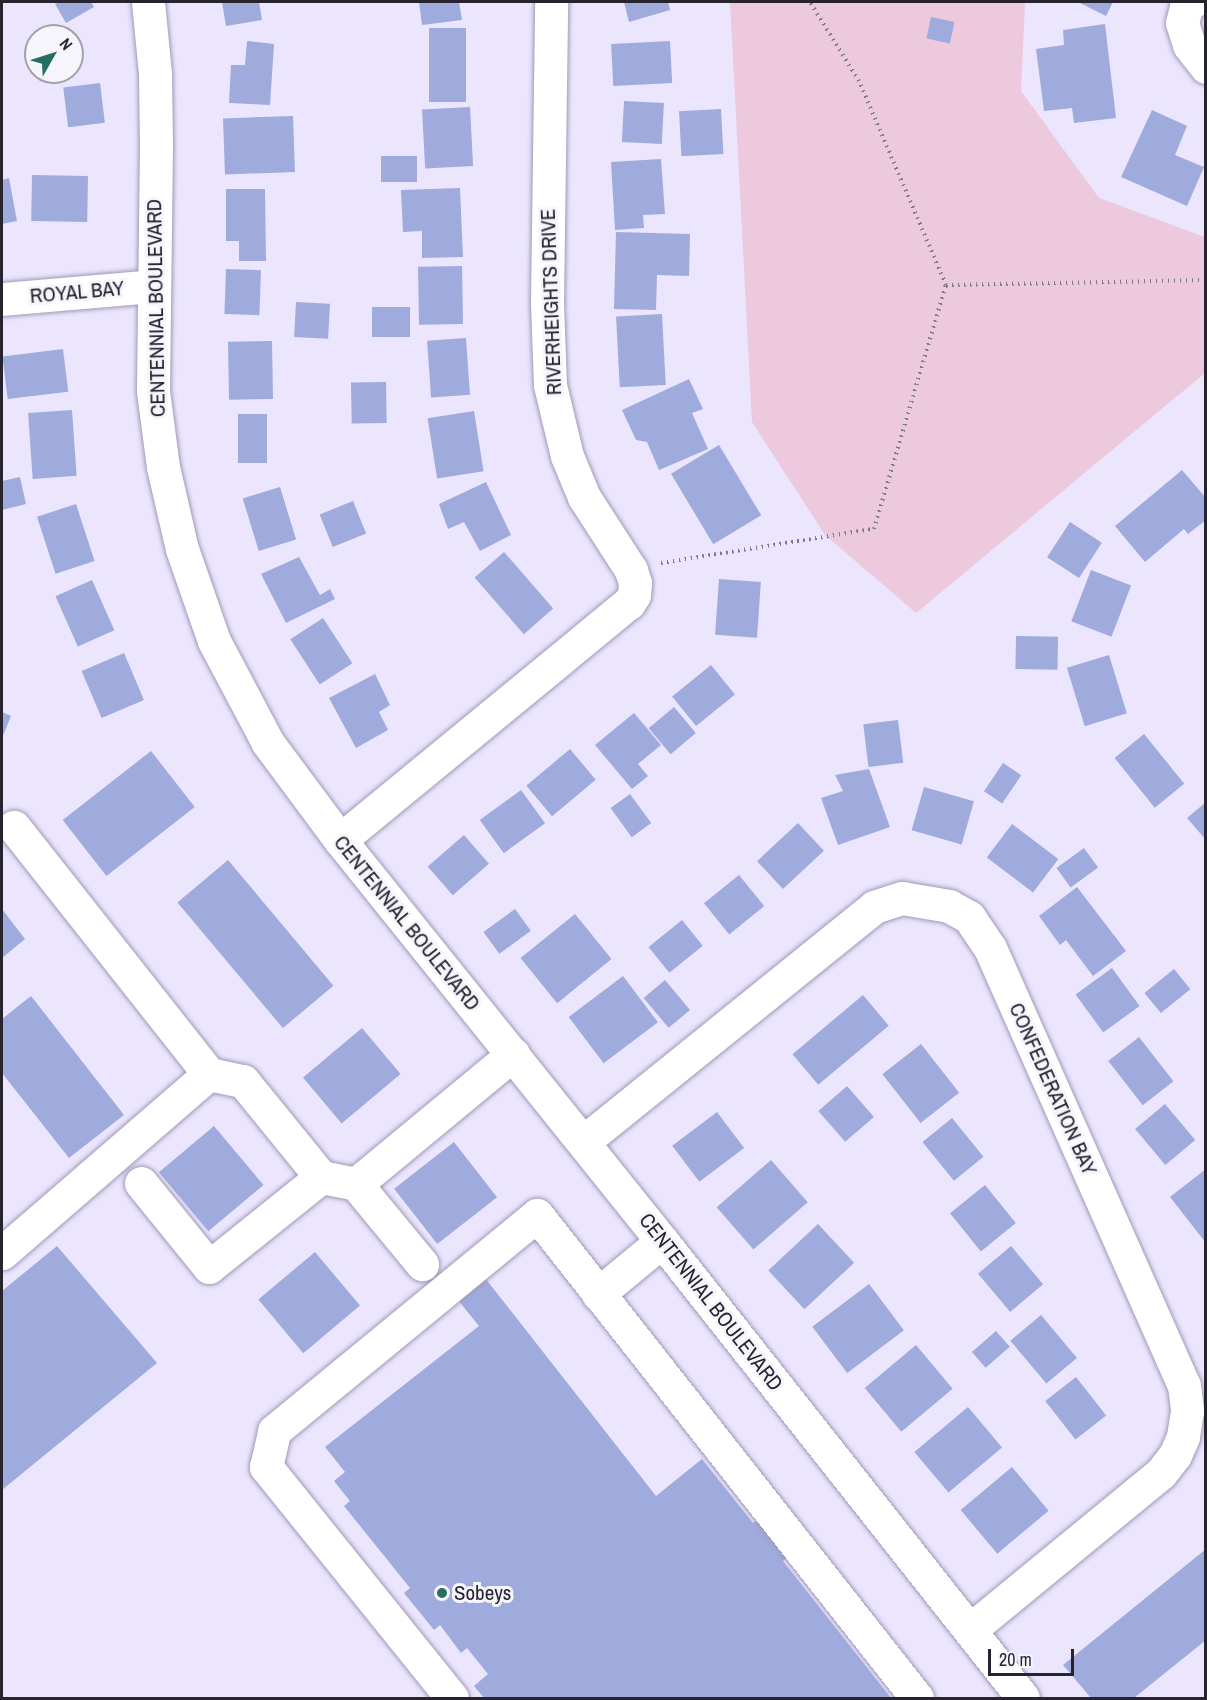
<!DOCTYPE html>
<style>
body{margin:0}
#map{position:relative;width:1207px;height:1700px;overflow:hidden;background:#ebe5fe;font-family:"Archivo Narrow",sans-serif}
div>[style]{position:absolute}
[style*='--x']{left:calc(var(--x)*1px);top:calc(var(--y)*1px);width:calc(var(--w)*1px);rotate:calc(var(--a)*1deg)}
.green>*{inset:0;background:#edc9dd}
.building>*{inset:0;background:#9fabdd;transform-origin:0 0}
.path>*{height:4px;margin-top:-2px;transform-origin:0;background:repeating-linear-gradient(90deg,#7f7b8c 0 1.5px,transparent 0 6px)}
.roads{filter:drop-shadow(0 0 2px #a199b7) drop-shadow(0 0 2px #a199b7)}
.minor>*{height:33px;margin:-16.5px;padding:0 16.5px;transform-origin:16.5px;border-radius:16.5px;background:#fff}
.dots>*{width:16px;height:16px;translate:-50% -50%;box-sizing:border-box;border:3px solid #f7f5fc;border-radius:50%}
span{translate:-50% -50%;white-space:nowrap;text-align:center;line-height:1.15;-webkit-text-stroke:6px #f7f5fc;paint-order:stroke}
.street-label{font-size:21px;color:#27242f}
.poi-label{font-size:21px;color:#27242f}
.left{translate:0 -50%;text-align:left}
.frame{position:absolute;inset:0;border:3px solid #27242f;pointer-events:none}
.north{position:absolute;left:24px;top:24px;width:60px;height:60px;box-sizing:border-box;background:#f7f5fc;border:2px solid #a4a1aa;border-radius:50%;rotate:51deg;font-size:16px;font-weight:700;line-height:24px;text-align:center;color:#27242f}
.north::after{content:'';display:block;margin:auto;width:21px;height:27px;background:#276e64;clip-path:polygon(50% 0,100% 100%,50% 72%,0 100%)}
.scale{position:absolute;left:988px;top:1649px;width:86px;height:27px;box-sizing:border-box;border:3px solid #27242f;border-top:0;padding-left:8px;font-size:18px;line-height:21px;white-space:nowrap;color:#27242f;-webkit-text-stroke:4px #f7f5fc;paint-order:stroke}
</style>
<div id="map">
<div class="green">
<div style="clip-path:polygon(730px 2px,1025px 2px,1021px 91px,1099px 198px,1205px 237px,1205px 373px,916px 613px,825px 535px,752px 422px)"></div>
</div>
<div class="building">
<div style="clip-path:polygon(60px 2px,91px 2px,94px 7px,66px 23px,55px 4px)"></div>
<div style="clip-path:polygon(222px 2px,259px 2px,262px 20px,226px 26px)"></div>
<div style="clip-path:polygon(419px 2px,459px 2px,462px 20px,422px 25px)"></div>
<div style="clip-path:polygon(624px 2px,668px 2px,670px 10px,629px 22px)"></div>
<div style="clip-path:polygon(1078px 2px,1113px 2px,1106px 16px)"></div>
<div style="left:931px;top:17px;width:24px;height:22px;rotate:12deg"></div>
<div style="clip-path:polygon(1105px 24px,1116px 118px,1074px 123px,1072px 108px,1044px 111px,1036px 49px,1064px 45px,1063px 30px)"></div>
<div style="left:429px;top:28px;width:37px;height:74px"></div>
<div style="clip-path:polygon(247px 41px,274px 44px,270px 105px,229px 103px,231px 65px,245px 65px)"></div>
<div style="left:670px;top:41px;width:42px;height:59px;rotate:87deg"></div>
<div style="left:100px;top:83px;width:40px;height:37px;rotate:83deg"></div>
<div style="left:624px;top:101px;width:40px;height:41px;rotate:3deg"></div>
<div style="left:470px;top:107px;width:59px;height:48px;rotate:87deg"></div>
<div style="left:721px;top:109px;width:45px;height:42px;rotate:87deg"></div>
<div style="clip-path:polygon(1152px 110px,1187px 126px,1175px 155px,1204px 167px,1187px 206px,1121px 177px)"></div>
<div style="left:293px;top:116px;width:56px;height:70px;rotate:88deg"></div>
<div style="left:381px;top:156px;width:36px;height:26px"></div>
<div style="clip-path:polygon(661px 159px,665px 214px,643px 215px,644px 228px,615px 230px,611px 162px)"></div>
<div style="left:32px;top:175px;width:56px;height:46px;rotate:1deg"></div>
<div style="clip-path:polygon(9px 178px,17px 221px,2px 224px,2px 180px)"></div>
<div style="clip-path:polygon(460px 188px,463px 257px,422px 258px,422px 231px,403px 232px,401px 190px)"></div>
<div style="clip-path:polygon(226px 189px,265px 189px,266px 261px,239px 261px,239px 241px,226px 241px)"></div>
<div style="clip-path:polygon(616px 232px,690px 234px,689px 276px,657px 275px,656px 310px,614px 309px)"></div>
<div style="left:462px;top:266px;width:58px;height:44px;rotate:89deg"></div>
<div style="left:226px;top:269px;width:35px;height:45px;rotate:2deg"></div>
<div style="left:296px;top:302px;width:34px;height:35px;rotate:3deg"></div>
<div style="left:410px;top:307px;width:30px;height:38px;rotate:90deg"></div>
<div style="left:662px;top:314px;width:71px;height:46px;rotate:87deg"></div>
<div style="left:466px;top:338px;width:57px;height:39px;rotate:86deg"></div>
<div style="left:272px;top:341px;width:58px;height:44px;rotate:89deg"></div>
<div style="left:63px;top:349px;width:43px;height:61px;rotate:83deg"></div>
<div style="clip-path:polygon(689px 379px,703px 409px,692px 413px,708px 449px,659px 470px,647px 442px,636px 440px,622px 410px)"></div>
<div style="left:386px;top:382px;width:41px;height:35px;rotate:89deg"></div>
<div style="left:72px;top:410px;width:66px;height:44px;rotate:86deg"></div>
<div style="left:474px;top:411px;width:61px;height:47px;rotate:81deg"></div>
<div style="left:238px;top:414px;width:29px;height:49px"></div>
<div style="left:719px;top:445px;width:82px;height:56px;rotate:59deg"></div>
<div style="clip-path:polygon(1182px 470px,1206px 498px,1206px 520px,1188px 534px,1184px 529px,1145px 562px,1115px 526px)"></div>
<div style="clip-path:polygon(20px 477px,26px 504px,2px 510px,2px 481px)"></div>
<div style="clip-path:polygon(486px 482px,511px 535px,480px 551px,464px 522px,448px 529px,439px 504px)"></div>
<div style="left:280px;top:487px;width:55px;height:39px;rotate:73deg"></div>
<div style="left:353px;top:501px;width:35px;height:36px;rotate:68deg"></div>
<div style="left:76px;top:504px;width:60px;height:41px;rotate:72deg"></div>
<div style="left:1070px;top:522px;width:38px;height:42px;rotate:33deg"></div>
<div style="left:504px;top:552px;width:75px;height:39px;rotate:49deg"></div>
<div style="clip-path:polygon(299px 557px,320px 595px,330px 589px,335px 599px,286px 623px,261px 574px)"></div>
<div style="left:1091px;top:570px;width:43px;height:55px;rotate:21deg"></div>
<div style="left:719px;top:579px;width:42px;height:56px;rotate:4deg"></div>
<div style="left:92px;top:580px;width:55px;height:40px;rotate:66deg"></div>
<div style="left:323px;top:618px;width:54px;height:39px;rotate:57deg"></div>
<div style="left:1016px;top:636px;width:42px;height:33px;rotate:1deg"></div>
<div style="left:124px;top:653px;width:51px;height:46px;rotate:67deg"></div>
<div style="left:1109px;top:655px;width:61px;height:44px;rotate:73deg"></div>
<div style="left:711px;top:665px;width:38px;height:50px;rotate:51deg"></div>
<div style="clip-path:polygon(375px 674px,390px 705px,379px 712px,388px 730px,356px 748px,329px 698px)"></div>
<div style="left:674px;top:707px;width:34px;height:33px;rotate:50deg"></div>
<div style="clip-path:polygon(2px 712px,11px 716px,2px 738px)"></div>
<div style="clip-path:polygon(634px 713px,661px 745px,638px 764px,648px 776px,632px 789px,595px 745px)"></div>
<div style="left:898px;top:720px;width:43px;height:35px;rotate:83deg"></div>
<div style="left:1144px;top:734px;width:64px;height:38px;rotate:51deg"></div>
<div style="left:570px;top:749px;width:40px;height:57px;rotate:50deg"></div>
<div style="left:151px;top:751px;width:71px;height:112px;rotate:52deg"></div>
<div style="left:1003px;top:763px;width:22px;height:34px;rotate:34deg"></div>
<div style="clip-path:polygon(869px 769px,890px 827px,838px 845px,821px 798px,843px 791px,835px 775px)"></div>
<div style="left:924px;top:787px;width:52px;height:45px;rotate:16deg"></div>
<div style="left:521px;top:790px;width:41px;height:51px;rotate:54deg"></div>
<div style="left:630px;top:794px;width:36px;height:24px;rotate:54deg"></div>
<div style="clip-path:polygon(1206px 802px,1206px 840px,1187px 818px)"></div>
<div style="left:798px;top:823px;width:38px;height:56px;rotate:47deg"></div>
<div style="left:1012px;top:824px;width:58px;height:42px;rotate:37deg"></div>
<div style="left:464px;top:835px;width:38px;height:48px;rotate:49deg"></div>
<div style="left:1084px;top:848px;width:24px;height:34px;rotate:54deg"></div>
<div style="left:228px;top:860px;width:164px;height:66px;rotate:50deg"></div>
<div style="left:739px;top:875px;width:40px;height:45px;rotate:51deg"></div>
<div style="clip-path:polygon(1077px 887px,1126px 951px,1093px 976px,1066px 940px,1060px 945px,1039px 916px)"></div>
<div style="clip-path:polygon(2px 909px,25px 939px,2px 958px)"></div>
<div style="left:515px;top:909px;width:27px;height:39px;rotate:54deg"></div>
<div style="left:575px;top:914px;width:58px;height:70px;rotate:51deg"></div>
<div style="left:682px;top:920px;width:33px;height:43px;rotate:51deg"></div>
<div style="left:1112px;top:968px;width:47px;height:45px;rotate:54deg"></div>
<div style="left:1174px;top:969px;width:26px;height:38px;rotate:51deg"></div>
<div style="left:623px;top:976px;width:58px;height:68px;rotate:53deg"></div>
<div style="left:665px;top:980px;width:39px;height:28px;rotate:50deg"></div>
<div style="left:863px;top:995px;width:40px;height:92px;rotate:50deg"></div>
<div style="clip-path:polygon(31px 996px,124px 1115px,69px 1158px,2px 1073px,2px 1019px)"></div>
<div style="left:362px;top:1028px;width:60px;height:77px;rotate:50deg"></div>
<div style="left:1139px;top:1037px;width:56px;height:39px;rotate:52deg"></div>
<div style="left:921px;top:1044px;width:62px;height:49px;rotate:52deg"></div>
<div style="left:847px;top:1086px;width:41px;height:38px;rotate:49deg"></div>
<div style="left:1165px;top:1104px;width:47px;height:39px;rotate:50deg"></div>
<div style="left:717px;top:1112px;width:45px;height:56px;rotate:53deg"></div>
<div style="left:952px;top:1118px;width:50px;height:38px;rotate:51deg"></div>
<div style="left:214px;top:1126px;width:77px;height:72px;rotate:50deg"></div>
<div style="left:454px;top:1142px;width:70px;height:76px;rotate:52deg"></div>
<div style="left:771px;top:1160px;width:56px;height:72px;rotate:49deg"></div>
<div style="clip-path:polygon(1206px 1169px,1206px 1243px,1170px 1197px)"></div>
<div style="left:985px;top:1185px;width:49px;height:45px;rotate:51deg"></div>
<div style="left:818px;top:1224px;width:53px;height:68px;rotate:47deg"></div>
<div style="clip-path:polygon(57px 1246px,157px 1363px,2px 1490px,2px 1291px)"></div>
<div style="left:1011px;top:1246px;width:50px;height:43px;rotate:50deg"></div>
<div style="left:315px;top:1252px;width:70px;height:74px;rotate:50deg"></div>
<div style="clip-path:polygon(485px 1278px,656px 1496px,702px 1459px,753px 1523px,764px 1514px,794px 1552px,783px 1561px,891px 1698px,484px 1698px,474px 1686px,488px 1674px,467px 1648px,461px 1653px,440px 1625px,434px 1630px,404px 1593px,410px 1588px,344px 1506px,350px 1501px,334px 1481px,345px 1472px,325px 1447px,479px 1326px,458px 1300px)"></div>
<div style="left:869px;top:1284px;width:58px;height:71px;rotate:53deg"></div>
<div style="left:1041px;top:1315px;width:56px;height:40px;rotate:50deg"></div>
<div style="left:996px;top:1331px;width:21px;height:32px;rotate:49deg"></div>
<div style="left:916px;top:1345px;width:57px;height:67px;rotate:50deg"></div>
<div style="left:1076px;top:1377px;width:49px;height:39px;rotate:52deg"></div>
<div style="left:968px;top:1407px;width:53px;height:70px;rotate:50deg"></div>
<div style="left:1012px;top:1467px;width:57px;height:67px;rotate:50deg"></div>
<div style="clip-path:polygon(1206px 1549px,1206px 1640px,1134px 1698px,1091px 1698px,1063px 1665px)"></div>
</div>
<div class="path">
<div style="--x:946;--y:285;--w:260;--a:-1.1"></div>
<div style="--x:661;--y:563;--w:216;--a:-9.1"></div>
<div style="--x:874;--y:529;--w:254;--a:-73.6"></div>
<div style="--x:946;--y:285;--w:222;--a:-113.1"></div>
<div style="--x:859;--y:81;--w:93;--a:-121.8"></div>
</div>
<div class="roads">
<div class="minor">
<div style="--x:148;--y:2;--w:72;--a:84.4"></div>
<div style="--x:155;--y:74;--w:71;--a:89.2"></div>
<div style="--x:156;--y:145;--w:246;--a:90.7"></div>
<div style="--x:153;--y:391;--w:77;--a:82.5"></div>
<div style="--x:163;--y:467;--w:84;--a:77"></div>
<div style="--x:182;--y:549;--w:97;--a:70.8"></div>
<div style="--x:214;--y:641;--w:115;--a:62.1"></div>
<div style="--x:268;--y:743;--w:121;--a:53.4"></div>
<div style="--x:340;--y:840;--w:514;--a:51.24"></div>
<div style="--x:662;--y:1241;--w:582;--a:51.69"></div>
<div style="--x:1192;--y:2;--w:8;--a:140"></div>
<div style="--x:1186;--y:7;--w:16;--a:104"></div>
<div style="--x:1182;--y:23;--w:23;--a:72"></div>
<div style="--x:1189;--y:45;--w:28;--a:52"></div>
<div style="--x:2;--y:299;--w:152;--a:-4.9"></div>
<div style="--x:340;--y:840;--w:374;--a:-39.4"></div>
<div style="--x:629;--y:603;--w:9;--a:-58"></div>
<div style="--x:634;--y:595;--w:12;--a:-85"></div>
<div style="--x:635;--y:583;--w:14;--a:-107"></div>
<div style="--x:631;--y:570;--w:87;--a:-122.8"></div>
<div style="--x:584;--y:497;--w:44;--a:-112.5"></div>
<div style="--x:567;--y:456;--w:73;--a:-103.5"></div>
<div style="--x:550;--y:385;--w:83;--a:-92.1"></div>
<div style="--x:547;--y:302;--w:300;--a:-89.2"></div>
<div style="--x:209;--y:1074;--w:35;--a:12"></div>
<div style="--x:243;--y:1081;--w:124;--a:50.9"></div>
<div style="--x:321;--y:1177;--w:36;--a:11"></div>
<div style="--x:356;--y:1184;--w:204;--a:-39.6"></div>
<div style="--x:583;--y:1142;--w:374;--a:-38.9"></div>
<div style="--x:874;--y:907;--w:29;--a:-18"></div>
<div style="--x:902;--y:898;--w:48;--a:9.7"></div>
<div style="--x:949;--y:906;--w:23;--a:29"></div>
<div style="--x:969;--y:917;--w:37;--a:56"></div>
<div style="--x:990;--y:948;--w:478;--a:66.1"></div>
<div style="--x:1184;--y:1385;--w:26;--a:83"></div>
<div style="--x:1187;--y:1411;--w:26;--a:99"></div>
<div style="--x:1183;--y:1437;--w:20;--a:114"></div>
<div style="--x:1175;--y:1455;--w:23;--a:128"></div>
<div style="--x:1161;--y:1473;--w:247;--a:140.6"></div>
<div style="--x:141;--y:1183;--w:108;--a:51"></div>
<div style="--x:209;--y:1267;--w:144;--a:-38.8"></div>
<div style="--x:356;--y:1184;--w:104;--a:50.5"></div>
<div style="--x:2;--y:1253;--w:274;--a:-40.9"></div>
<div style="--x:209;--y:1074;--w:315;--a:-128.3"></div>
<div style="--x:598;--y:1294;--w:83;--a:-39.6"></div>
<div style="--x:452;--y:1698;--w:297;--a:-128.8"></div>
<div style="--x:266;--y:1467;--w:37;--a:-77"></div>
<div style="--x:274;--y:1431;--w:340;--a:-39.4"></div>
<div style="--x:537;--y:1215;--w:615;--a:51.81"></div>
</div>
</div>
<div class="dots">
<div style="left:442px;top:1593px;background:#276e64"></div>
</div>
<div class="street-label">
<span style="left:77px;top:292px;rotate:-5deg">ROYAL BAY</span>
<span style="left:551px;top:302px;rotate:-92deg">RIVERHEIGHTS DRIVE</span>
<span style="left:156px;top:308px;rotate:-91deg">CENTENNIAL BOULEVARD</span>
<span style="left:407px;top:923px;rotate:51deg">CENTENNIAL BOULEVARD</span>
<span style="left:1053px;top:1089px;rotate:66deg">CONFEDERATION BAY</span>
<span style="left:711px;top:1302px;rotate:52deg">CENTENNIAL BOULEVARD</span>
</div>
<div class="poi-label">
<span class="left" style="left:454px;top:1593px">Sobeys</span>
</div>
<div class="frame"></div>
<div class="north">N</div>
<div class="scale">20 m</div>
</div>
